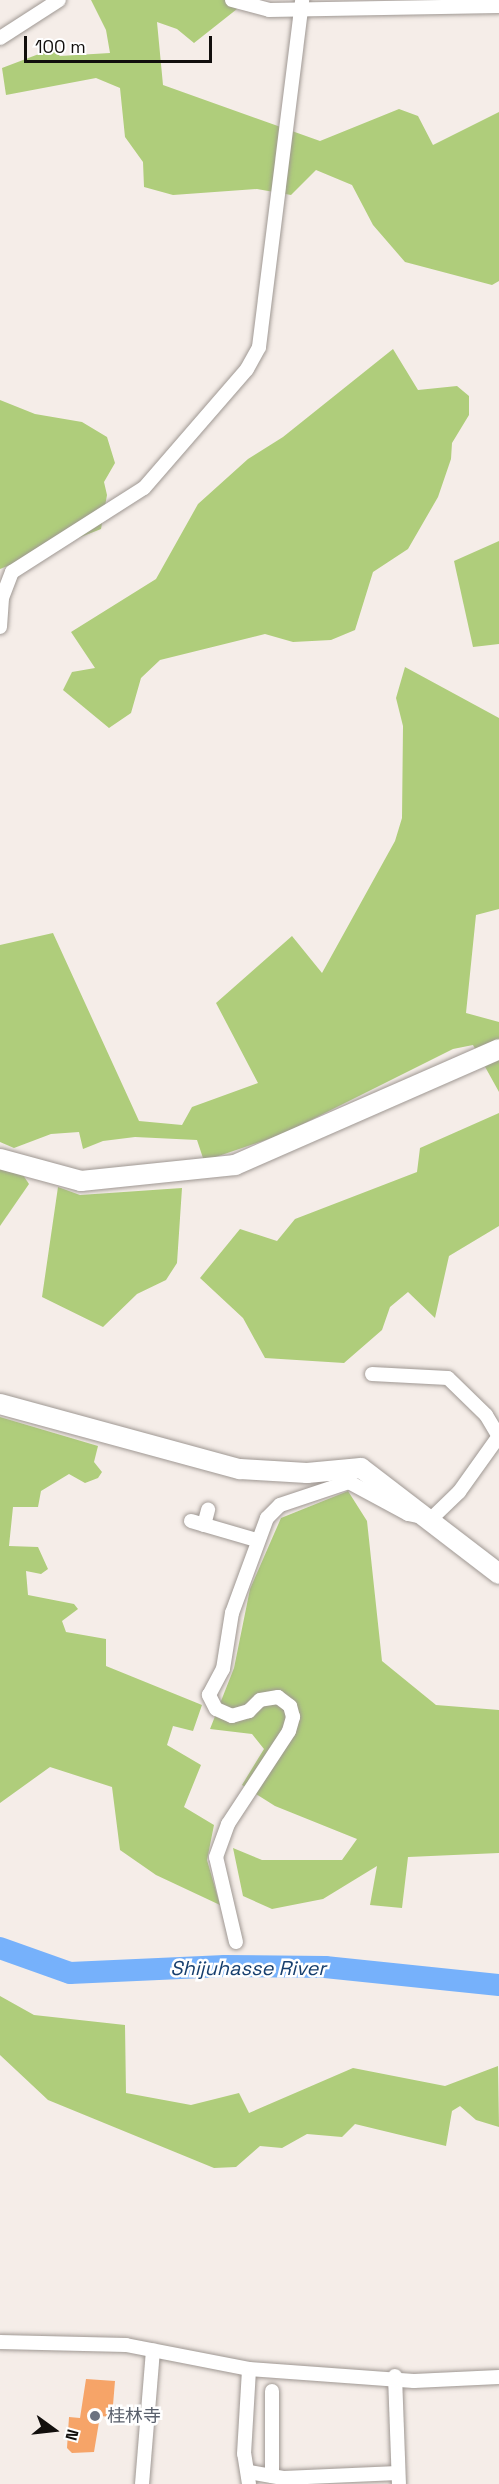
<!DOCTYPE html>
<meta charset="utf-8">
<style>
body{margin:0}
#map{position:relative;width:499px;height:2484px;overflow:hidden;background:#f5ede8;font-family:"Space Grotesk","Noto Sans JP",sans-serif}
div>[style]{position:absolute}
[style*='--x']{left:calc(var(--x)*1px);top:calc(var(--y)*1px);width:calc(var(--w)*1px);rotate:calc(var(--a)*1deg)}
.green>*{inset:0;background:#afcd7b}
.river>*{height:22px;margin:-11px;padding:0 11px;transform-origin:11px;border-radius:11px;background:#76b1fb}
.building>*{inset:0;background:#f6a468}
.roads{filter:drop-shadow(0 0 2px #9f9893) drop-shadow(0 0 2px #9f9893)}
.street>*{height:14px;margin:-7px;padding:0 7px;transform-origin:7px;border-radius:7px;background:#fff}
.secondary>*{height:20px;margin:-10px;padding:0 10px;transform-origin:10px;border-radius:10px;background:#fff}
.dots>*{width:16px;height:16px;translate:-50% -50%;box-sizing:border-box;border:3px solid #fff;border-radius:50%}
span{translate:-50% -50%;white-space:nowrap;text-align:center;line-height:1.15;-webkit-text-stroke:5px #fff;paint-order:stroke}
.worship-label{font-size:18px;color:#5b616d}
.left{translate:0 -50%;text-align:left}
.water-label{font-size:20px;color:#173f6e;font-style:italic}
.north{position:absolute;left:24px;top:2400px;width:60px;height:60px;-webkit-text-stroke:4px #fff;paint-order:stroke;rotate:105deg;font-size:16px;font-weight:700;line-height:24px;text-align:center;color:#120f0d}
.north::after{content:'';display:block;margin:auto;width:21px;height:27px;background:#120f0d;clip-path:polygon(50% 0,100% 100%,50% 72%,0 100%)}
.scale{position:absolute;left:24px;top:36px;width:188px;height:27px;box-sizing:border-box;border:3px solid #120f0d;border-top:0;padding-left:8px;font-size:18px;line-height:21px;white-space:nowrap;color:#120f0d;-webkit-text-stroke:4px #fff;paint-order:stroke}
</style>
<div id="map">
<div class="green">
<div style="clip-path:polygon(91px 0,233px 0,237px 9px,194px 43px,177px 29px,157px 22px,163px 85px,320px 141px,399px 109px,418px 116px,433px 145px,499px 112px,499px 281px,492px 285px,405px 262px,373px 225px,352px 185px,316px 170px,291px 195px,257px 189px,173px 195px,144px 187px,143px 162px,125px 137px,120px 88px,96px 78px,6px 95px,2px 68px,52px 49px,60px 56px,110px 53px,106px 30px)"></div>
<div style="clip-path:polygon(393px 349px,418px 390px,457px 386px,469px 396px,469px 415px,452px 443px,451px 459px,438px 497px,408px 549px,373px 572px,355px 630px,331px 640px,293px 642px,265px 634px,160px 660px,141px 678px,131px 713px,109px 728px,63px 690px,72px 672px,95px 668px,71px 632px,156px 579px,198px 504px,248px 459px,283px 437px)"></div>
<div style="clip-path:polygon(0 400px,35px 414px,82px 422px,107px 437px,115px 463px,104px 482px,107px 495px,101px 529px,0 569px)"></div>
<div style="clip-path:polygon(499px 541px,499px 644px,473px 647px,454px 561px)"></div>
<div style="clip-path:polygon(405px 667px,499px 718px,499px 909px,476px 915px,466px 1013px,499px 1022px,499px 1092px,473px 1045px,453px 1049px,283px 1134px,204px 1161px,197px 1140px,135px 1137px,103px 1141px,83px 1149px,79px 1132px,51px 1134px,14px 1148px,0 1142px,0 945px,53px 933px,139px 1121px,182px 1125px,192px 1107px,258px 1083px,216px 1003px,292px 936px,322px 973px,395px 841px,402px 818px,403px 726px,396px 698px)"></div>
<div style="clip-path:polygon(499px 1113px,499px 1226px,449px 1256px,435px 1318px,408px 1292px,390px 1307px,382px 1330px,344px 1363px,265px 1358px,243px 1318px,200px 1278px,240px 1229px,277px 1241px,295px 1219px,417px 1172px,420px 1148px)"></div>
<div style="clip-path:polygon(0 1169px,23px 1175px,29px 1184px,0 1226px)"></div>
<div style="clip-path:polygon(58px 1187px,80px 1195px,182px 1188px,177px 1263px,166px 1280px,137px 1294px,103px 1327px,42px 1297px)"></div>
<div style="clip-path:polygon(0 1417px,98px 1446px,94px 1462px,102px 1472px,98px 1478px,85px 1483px,69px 1474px,41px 1491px,38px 1507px,13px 1507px,9px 1546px,38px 1547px,48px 1569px,41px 1574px,26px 1571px,28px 1595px,74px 1604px,78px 1609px,62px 1621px,66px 1632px,106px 1639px,106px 1666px,202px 1705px,193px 1731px,173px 1726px,167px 1745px,201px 1765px,184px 1807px,214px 1825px,207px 1860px,220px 1905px,156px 1875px,120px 1850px,112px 1787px,50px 1767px,0 1803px)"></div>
<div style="clip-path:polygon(348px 1491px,367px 1521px,382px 1661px,436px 1705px,499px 1710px,499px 1853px,408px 1857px,402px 1908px,370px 1905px,377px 1866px,323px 1899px,272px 1909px,243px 1896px,233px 1848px,262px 1860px,342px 1860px,357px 1839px,275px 1806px,242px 1785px,264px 1749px,252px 1734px,210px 1729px,234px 1668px,250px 1589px,281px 1518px)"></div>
<div style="clip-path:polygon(0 1996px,34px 2015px,125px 2025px,126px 2093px,191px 2105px,239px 2093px,249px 2113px,353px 2068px,445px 2086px,498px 2066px,499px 2127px,476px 2120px,460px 2106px,452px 2111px,446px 2146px,355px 2124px,342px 2137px,307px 2134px,282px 2148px,260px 2146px,236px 2167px,214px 2168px,48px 2100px,0 2055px)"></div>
</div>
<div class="river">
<div style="--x:0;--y:1948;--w:74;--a:19.7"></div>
<div style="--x:70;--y:1973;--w:155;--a:-2.6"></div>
<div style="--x:225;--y:1966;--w:100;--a:0.6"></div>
<div style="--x:325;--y:1967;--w:175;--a:5.9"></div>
</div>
<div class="building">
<div style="clip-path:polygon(86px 2379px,115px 2381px,112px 2417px,100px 2416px,94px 2452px,72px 2453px,67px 2448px,69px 2417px,80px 2418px)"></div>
</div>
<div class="roads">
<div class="street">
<div style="--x:232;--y:0;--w:38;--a:15"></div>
<div style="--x:269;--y:10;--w:230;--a:-1"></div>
<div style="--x:0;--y:38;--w:70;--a:-32.8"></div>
<div style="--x:0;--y:627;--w:29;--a:-86"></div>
<div style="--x:2;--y:598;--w:28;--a:-69"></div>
<div style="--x:12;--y:572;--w:156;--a:-32.5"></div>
<div style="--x:144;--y:488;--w:157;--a:-49.1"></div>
<div style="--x:247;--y:369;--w:25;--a:-61"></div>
<div style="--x:259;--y:347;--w:350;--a:-82.9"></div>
<div style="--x:372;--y:1374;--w:76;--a:3"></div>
<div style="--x:448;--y:1378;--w:53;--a:44.2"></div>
<div style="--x:486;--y:1415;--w:26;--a:59"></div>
<div style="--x:191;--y:1521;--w:68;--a:16.3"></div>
<div style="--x:204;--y:1525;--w:16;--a:-75"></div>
<div style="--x:236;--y:1942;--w:87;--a:-103.2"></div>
<div style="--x:216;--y:1857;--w:35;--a:-70"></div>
<div style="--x:228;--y:1824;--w:111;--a:-56.7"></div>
<div style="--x:289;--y:1731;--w:15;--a:-74"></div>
<div style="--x:293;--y:1717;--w:11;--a:-105"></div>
<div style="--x:290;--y:1706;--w:15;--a:-143"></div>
<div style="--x:278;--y:1697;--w:18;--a:171"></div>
<div style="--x:260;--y:1700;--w:16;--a:135"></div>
<div style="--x:249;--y:1711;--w:18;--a:164"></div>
<div style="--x:232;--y:1716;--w:17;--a:-156"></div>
<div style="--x:216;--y:1709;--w:16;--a:-117"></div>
<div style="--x:209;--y:1695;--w:30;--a:-62"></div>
<div style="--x:223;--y:1669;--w:57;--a:-80.9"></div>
<div style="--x:232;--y:1613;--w:101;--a:-69.8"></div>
<div style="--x:267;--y:1518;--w:18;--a:-45"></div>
<div style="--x:280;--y:1505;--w:73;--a:-18.4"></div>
<div style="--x:349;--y:1482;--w:67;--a:28.5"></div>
<div style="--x:408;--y:1514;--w:24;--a:12"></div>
<div style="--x:431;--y:1519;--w:39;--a:-44"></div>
<div style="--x:459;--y:1492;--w:69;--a:-54.5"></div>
<div style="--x:0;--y:2342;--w:126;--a:1.4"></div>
<div style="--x:126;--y:2345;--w:125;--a:11"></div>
<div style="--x:249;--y:2369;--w:165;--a:4.2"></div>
<div style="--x:414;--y:2381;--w:85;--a:-2.7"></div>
<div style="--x:395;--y:2376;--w:108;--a:87.9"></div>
<div style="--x:249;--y:2472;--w:36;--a:10"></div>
<div style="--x:284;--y:2478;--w:114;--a:-2.5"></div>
<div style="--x:272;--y:2476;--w:85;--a:-90"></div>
<div style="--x:142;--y:2484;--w:134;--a:-85.3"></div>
<div style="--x:249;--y:2484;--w:30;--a:-99"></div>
<div style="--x:244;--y:2454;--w:85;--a:-86.6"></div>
</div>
<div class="secondary">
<div style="--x:0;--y:1159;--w:84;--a:15.2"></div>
<div style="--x:81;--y:1181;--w:155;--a:-5.9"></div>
<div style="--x:235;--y:1165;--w:288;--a:-23.7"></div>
<div style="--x:0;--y:1404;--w:249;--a:15.2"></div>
<div style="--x:240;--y:1469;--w:67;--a:3.4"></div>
<div style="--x:307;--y:1473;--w:54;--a:-5.3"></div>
<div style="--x:361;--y:1468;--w:174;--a:37.5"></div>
</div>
</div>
<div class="dots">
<div style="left:95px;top:2416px;background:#6b7280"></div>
</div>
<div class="worship-label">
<span class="left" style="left:107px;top:2416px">桂林寺</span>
</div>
<div class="water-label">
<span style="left:248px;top:1968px">Shijuhasse River</span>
</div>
<div class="north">N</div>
<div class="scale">100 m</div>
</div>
